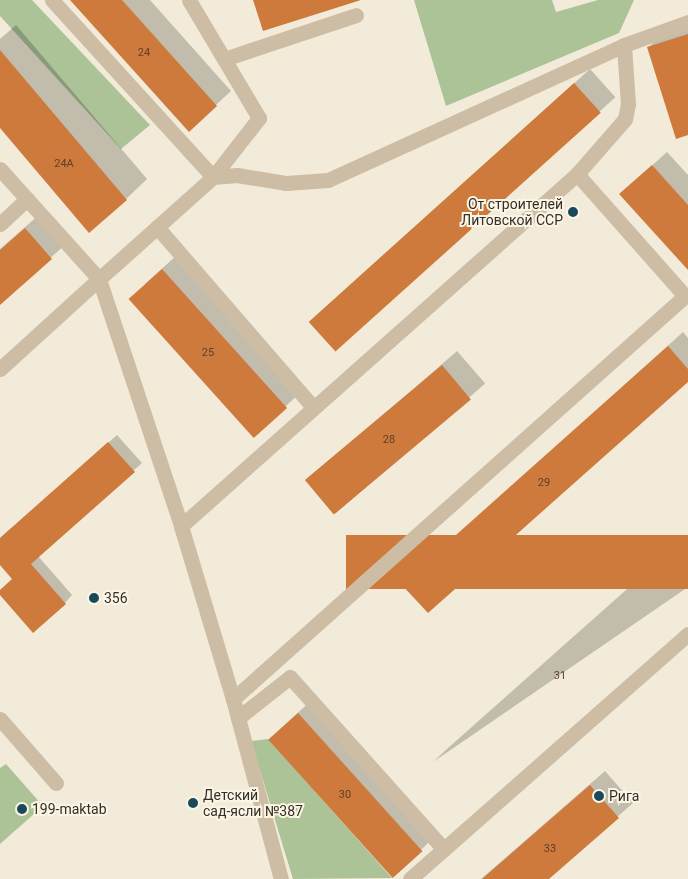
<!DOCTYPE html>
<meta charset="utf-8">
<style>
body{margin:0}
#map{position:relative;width:688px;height:879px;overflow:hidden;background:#f3ebd9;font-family:Roboto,sans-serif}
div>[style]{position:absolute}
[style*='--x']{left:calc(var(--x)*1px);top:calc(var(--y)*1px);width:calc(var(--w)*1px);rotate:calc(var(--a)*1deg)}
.green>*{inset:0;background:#acc398}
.shadow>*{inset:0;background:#0003;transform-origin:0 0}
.building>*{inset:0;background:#ce7a3c;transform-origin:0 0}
.minor>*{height:15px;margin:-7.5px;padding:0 7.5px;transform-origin:7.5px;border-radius:7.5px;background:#ccbda4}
.dots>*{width:14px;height:14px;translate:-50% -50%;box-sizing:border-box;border:2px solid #faf5e5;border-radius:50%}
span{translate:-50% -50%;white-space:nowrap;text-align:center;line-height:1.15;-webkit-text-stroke:4px #faf5e5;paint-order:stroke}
.number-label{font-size:11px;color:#5c412c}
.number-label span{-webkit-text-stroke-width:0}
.poi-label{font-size:14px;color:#362e26}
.right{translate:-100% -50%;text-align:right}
.left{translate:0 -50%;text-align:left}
</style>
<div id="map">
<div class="green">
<div style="clip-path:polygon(0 0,32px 0,150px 125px,121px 149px,0 16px)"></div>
<div style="clip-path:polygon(414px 0,552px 0,556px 12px,598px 0,634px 0,619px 33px,446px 106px)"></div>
<div style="clip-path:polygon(268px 739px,392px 878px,293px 879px,251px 741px)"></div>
<div style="clip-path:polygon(6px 764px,43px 806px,0 844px,0 768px)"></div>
</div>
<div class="shadow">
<div style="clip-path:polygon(72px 0,150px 0,231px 91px,189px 130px)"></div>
<div style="clip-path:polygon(16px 25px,147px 179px,126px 199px,0 126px,0 39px)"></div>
<div style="clip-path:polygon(688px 25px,688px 134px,649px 47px,663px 33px)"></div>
<div style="left:590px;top:69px;width:38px;height:377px;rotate:48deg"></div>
<div style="clip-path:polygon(667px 152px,688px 175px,688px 268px,636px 180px)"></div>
<div style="clip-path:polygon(40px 214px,66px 244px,0 303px,0 249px)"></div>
<div style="clip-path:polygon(177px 255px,301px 392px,254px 436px,145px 284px)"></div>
<div style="clip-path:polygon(683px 332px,688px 338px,688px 380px,403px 584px)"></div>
<div style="left:457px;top:351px;width:43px;height:198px;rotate:49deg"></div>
<div style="clip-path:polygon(117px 435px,142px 463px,38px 556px,72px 595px,65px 603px,0 593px,13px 579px,0 563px,0 538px)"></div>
<div style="clip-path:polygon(688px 535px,688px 587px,433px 762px,448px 748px)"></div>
<div style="clip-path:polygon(313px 699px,435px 836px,421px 850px,269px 739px)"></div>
<div style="clip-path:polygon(605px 771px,633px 803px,547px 879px,481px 879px)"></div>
</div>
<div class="building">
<div style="clip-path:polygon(70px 0,122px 0,217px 106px,189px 132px)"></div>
<div style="clip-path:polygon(253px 0,361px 0,263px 31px)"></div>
<div style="clip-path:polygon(688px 34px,688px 135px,676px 139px,647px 47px)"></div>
<div style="clip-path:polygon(0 50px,127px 200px,89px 233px,0 128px)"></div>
<div style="left:574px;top:83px;width:40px;height:357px;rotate:48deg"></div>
<div style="clip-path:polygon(652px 165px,688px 205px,688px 270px,619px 194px)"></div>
<div style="clip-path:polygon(25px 228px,52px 259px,0 305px,0 250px)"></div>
<div style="left:162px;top:269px;width:187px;height:45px;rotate:48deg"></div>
<div style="clip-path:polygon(668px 346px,688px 369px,688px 382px,428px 613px,401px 584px)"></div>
<div style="left:442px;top:365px;width:45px;height:179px;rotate:50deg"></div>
<div style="clip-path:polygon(108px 442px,135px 472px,31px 564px,66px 604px,33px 633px,0 595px,0 590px,12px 579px,0 565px,0 538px)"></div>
<div style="left:688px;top:535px;width:54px;height:342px;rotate:90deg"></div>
<div style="left:298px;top:713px;width:186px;height:40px;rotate:48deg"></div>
<div style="clip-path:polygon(590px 785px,619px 818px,549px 879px,482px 879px)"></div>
</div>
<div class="minor">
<div style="--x:52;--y:0;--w:239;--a:47.7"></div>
<div style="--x:213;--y:177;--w:24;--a:-5"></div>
<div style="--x:237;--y:175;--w:50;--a:9.3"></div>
<div style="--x:286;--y:183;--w:42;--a:-4.1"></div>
<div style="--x:328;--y:180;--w:325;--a:-24.5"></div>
<div style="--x:224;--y:59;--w:139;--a:-18.4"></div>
<div style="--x:0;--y:169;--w:148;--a:48"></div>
<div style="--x:99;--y:279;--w:153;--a:-41.8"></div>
<div style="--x:213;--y:177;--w:75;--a:-52.1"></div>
<div style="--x:259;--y:118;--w:137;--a:-120.7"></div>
<div style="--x:0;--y:224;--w:37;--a:-43"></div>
<div style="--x:157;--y:227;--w:238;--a:49.1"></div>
<div style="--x:0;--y:369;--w:134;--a:-42.3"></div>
<div style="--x:99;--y:279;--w:260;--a:71.6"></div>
<div style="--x:181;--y:526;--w:181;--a:73.3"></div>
<div style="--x:233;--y:699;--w:186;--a:75.1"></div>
<div style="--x:181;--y:526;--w:530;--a:-41.63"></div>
<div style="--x:577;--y:174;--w:73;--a:-48.9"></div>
<div style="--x:625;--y:119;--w:15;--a:-79"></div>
<div style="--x:628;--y:104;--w:59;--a:-93.9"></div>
<div style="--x:624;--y:45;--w:68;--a:-19.8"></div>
<div style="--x:233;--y:699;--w:606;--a:-41.72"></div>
<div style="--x:685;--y:296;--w:163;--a:-131.5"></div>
<div style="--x:238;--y:718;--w:66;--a:-38.3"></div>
<div style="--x:290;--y:677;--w:231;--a:48.2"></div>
<div style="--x:444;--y:849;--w:325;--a:-41.4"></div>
<div style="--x:0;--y:719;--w:85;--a:48.8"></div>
<div style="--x:410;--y:879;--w:45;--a:-41.4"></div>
</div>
<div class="dots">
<div style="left:573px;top:212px;background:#194a5a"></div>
<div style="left:94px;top:598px;background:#194a5a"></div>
<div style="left:599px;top:796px;background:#194a5a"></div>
<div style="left:193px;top:803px;background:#194a5a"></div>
<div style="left:22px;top:809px;background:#194a5a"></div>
</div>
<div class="number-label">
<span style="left:144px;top:53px">24</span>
<span style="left:64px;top:164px">24А</span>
<span style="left:208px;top:353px">25</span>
<span style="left:389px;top:440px">28</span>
<span style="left:544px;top:483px">29</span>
<span style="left:560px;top:676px">31</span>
<span style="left:345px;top:795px">30</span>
<span style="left:550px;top:849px">33</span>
</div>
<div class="poi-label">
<span class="right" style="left:563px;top:212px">От строителей<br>Литовской ССР</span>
<span class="left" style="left:104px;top:598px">356</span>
<span class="left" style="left:203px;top:803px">Детский<br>сад-ясли №387</span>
<span class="left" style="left:609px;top:796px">Рига</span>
<span class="left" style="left:32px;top:809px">199-maktab</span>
</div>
</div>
